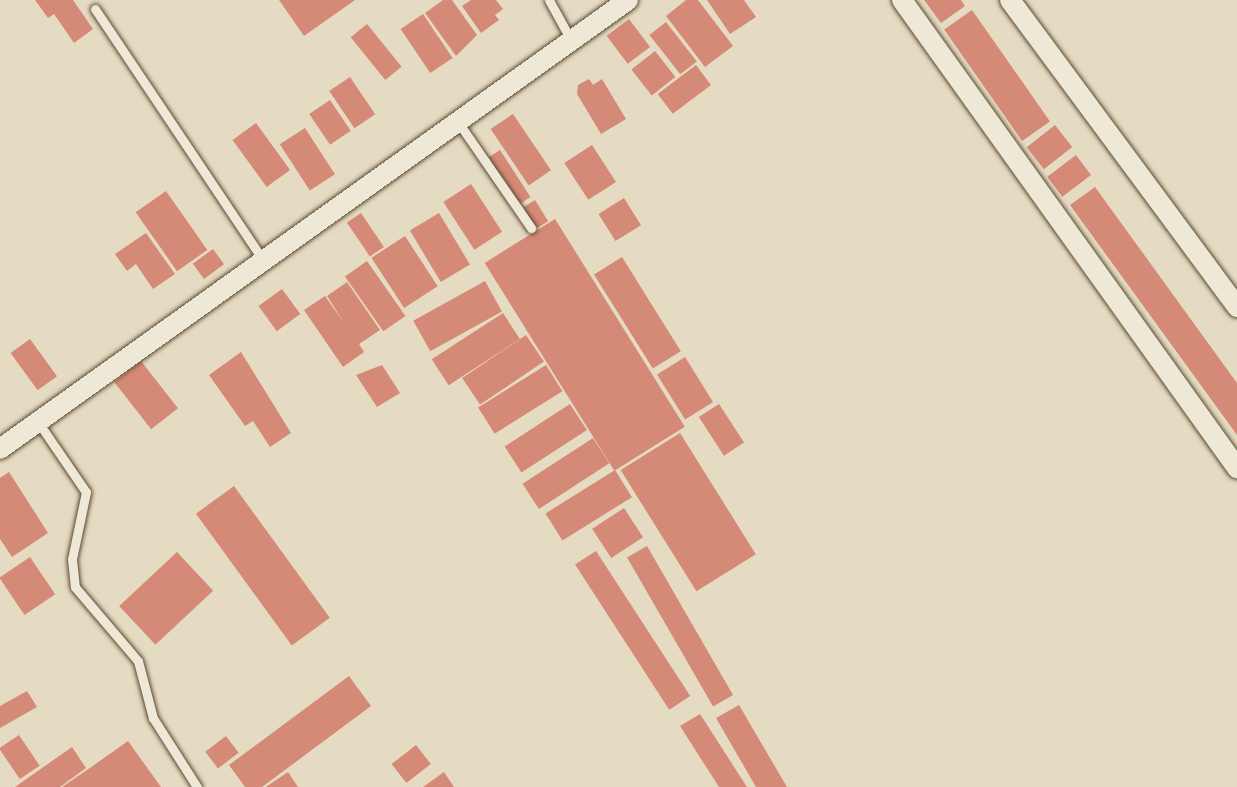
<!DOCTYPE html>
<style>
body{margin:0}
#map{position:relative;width:1237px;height:787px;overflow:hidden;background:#e5dbc2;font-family:"IM FELL English",serif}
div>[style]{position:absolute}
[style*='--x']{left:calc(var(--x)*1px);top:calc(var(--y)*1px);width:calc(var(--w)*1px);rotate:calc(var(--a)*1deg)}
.building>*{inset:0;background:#d58a77;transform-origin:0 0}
.roads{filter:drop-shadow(0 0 2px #5a4a30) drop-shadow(0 0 2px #5a4a30)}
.service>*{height:9px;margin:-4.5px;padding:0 4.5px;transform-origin:4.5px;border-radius:4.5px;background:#eee8d7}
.minor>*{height:20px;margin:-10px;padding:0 10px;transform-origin:10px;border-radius:10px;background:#eee8d7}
span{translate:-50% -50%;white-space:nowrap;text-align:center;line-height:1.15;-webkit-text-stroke:5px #eee8d7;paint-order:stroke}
</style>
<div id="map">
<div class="building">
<div style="clip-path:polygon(35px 0,73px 0,93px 29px,74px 43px,54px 14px,48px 18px)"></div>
<div style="clip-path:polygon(279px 0,355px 0,304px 36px)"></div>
<div style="clip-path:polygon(443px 0,452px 0,477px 35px,456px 56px,425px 13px)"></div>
<div style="clip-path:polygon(471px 0,496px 0,503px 9px,495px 15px,499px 20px,481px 33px,462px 6px)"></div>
<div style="clip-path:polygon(686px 0,698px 0,733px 46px,705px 67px,666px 16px)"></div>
<div style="clip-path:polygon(707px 0,744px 0,756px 17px,730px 34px)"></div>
<div style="clip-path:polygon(924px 0,961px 0,965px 6px,941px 23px)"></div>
<div style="left:972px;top:10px;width:136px;height:34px;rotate:55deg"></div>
<div style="left:423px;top:14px;width:53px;height:27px;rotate:56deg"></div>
<div style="left:629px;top:19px;width:35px;height:28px;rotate:53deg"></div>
<div style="left:666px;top:22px;width:50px;height:21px;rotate:52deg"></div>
<div style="left:367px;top:24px;width:55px;height:21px;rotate:51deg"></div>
<div style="left:655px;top:51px;width:33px;height:30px;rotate:52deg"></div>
<div style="left:696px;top:65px;width:25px;height:48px;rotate:53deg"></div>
<div style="left:350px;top:77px;width:45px;height:25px;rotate:56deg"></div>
<div style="clip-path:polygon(589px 79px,593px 85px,602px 79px,626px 119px,601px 134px,577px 94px,578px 85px)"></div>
<div style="left:330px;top:100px;width:37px;height:25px;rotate:56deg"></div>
<div style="left:513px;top:114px;width:68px;height:27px;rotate:56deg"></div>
<div style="left:256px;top:123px;width:58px;height:29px;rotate:54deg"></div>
<div style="left:1055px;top:125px;width:28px;height:36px;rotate:52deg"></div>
<div style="left:305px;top:128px;width:55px;height:30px;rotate:57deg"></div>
<div style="left:592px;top:145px;width:44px;height:33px;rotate:57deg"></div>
<div style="left:500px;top:150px;width:56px;height:14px;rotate:57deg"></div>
<div style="left:1076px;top:155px;width:25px;height:36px;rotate:53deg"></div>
<div style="left:471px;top:184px;width:57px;height:33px;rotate:57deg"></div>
<div style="clip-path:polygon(1095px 187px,1237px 383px,1237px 435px,1070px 205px)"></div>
<div style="left:166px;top:191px;width:72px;height:37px;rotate:55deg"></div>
<div style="left:624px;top:198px;width:32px;height:30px;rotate:58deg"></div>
<div style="left:535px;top:200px;width:25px;height:14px;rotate:58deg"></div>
<div style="left:361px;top:213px;width:41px;height:17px;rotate:56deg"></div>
<div style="left:439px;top:213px;width:60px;height:34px;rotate:59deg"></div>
<div style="left:555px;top:219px;width:245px;height:83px;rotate:58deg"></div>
<div style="clip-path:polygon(146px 233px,175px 274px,153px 289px,136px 264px,127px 271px,115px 254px)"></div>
<div style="left:405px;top:236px;width:60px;height:40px;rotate:57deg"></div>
<div style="left:213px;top:249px;width:19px;height:25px;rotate:54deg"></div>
<div style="left:622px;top:257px;width:111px;height:33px;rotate:58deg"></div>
<div style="left:367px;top:261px;width:67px;height:27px;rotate:55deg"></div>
<div style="left:485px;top:281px;width:35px;height:82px;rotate:61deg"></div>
<div style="clip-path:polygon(347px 282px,380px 330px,359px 344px,364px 352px,343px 367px,304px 310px,325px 296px,345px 324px,327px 296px)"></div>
<div style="left:282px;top:289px;width:31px;height:29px;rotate:54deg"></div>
<div style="left:503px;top:313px;width:31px;height:85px;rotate:57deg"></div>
<div style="left:526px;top:335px;width:32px;height:77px;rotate:56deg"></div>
<div style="left:30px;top:339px;width:46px;height:24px;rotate:54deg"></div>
<div style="clip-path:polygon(241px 352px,291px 433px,270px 447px,253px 421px,245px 426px,209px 375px)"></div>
<div style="left:685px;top:357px;width:53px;height:33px;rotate:58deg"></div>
<div style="left:141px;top:361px;width:60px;height:34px;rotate:52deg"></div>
<div style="clip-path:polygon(382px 365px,400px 393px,377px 407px,356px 375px)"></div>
<div style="left:546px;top:365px;width:31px;height:80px;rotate:58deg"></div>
<div style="left:570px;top:404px;width:31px;height:78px;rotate:57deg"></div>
<div style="left:719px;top:404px;width:46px;height:24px;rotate:57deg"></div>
<div style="left:680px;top:433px;width:143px;height:70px;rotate:58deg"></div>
<div style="left:593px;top:438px;width:30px;height:84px;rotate:57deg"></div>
<div style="left:615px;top:470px;width:32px;height:82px;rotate:58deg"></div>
<div style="clip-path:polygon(9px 472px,48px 533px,12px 557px,0 539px,0 478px)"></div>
<div style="left:234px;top:486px;width:163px;height:47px;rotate:54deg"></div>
<div style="left:624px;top:508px;width:35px;height:38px;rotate:57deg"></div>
<div style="left:647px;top:546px;width:172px;height:23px;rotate:60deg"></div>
<div style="left:596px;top:551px;width:173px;height:25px;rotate:57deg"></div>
<div style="left:177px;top:552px;width:53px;height:79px;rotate:47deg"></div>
<div style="left:30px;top:557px;width:45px;height:37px;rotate:56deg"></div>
<div style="clip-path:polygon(349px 676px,371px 706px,262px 787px,245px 787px,229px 765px)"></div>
<div style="clip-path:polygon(27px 691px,37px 707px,0 728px,0 706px)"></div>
<div style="clip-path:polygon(739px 705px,787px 787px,756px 787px,716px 718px)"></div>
<div style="clip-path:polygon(700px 714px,747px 787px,719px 787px,680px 726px)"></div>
<div style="left:19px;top:735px;width:37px;height:24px;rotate:56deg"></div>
<div style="left:226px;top:736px;width:21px;height:26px;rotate:53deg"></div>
<div style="clip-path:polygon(128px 741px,161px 787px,62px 787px,87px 770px)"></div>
<div style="left:416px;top:745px;width:24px;height:31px;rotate:52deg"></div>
<div style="clip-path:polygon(72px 747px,86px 768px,60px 787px,15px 787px)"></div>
<div style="clip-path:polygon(288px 772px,298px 787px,266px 787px)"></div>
<div style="clip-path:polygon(444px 772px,454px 787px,423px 787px)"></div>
</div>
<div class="roads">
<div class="service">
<div style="--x:549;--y:0;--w:46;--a:61.2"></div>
<div style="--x:95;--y:9;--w:303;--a:56.2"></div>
<div style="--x:458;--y:122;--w:129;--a:55.4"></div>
<div style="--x:38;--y:422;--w:85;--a:55.6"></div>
<div style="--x:86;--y:492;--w:68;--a:101.8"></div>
<div style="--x:72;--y:559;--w:28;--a:84"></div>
<div style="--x:75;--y:587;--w:97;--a:49.6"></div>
<div style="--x:138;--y:661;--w:59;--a:75.3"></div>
<div style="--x:153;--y:718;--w:82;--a:57.5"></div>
</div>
<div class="minor">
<div style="--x:902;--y:0;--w:576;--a:54.4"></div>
<div style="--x:1010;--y:0;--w:382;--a:53.5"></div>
<div style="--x:0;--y:449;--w:772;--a:-35.56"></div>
</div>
</div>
</div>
